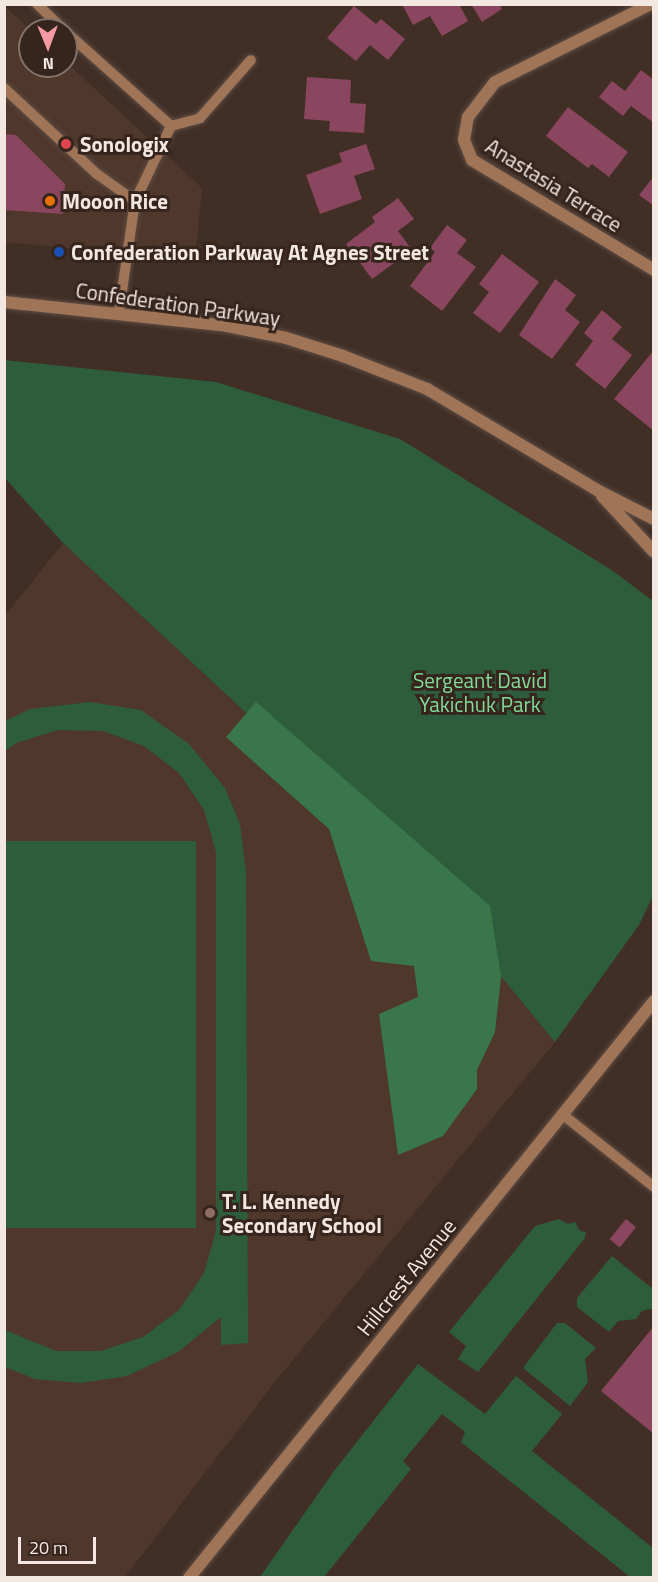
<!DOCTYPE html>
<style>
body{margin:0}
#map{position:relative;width:658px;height:1582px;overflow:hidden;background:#412f26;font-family:"Titillium Web",sans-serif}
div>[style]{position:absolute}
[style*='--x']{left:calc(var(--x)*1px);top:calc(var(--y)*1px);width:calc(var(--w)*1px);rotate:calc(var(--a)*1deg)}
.built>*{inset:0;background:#4f372b}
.green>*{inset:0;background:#2e5d3b;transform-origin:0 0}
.forest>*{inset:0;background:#39774a}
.building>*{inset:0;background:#8a465e;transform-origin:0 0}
.roads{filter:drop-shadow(0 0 2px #5d4c44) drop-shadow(0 0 2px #5d4c44)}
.service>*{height:10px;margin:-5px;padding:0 5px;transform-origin:5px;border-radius:5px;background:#a07456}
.minor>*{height:12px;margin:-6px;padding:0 6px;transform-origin:6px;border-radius:6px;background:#a07456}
.tertiary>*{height:12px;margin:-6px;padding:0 6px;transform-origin:6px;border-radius:6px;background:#a07456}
.dots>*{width:16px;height:16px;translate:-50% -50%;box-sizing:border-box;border:3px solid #36251d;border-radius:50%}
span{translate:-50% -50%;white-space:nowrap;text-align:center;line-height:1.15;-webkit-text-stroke:6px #36251d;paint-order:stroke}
.poi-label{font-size:21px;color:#f3e7e2;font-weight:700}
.left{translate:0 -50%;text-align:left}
.street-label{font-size:21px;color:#f3e7e2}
.park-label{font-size:21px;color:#81d997}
.frame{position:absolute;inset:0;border:6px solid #f3e7e2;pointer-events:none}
.north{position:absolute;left:18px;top:18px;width:60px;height:60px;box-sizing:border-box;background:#36251d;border:2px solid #82736c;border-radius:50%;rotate:179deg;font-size:16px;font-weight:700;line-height:24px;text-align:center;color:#f3e7e2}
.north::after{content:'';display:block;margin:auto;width:21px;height:27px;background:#f49aa3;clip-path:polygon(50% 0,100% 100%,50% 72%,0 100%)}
.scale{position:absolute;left:18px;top:1537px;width:78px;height:27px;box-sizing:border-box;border:3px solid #f3e7e2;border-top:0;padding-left:8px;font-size:18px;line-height:21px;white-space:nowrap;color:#f3e7e2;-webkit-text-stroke:4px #36251d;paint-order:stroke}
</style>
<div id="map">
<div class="built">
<div style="clip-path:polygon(4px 6px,31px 30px,30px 66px,66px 66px,66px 62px,202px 188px,195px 260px,5px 242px)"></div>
<div style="clip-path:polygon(63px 543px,406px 861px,555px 1042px,274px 1383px,125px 1577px,5px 1577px,4px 617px)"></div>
</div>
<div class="green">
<div style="clip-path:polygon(4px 360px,216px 382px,400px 439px,613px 571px,653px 601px,653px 896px,639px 925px,555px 1042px,406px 861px,63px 543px,5px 478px)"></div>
<div style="clip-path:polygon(90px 702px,141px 710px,189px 744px,225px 788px,240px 824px,246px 872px,248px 1343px,221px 1345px,221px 1317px,178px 1352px,127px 1376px,81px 1383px,35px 1379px,5px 1367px,5px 1330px,56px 1351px,101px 1351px,143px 1337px,179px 1310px,204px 1273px,216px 1231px,216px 852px,204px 810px,179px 773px,144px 746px,103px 731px,58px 730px,16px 743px,5px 751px,5px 721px,30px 709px)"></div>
<div style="left:196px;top:841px;width:387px;height:191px;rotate:90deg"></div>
<div style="clip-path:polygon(559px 1219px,568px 1224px,575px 1222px,580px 1231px,586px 1232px,585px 1238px,478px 1372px,458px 1359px,466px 1346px,449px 1332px,535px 1226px)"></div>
<div style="clip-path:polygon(612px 1256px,653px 1289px,654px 1308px,642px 1311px,636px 1319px,618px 1321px,609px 1332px,577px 1307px,577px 1298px)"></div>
<div style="clip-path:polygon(557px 1323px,565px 1323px,596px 1348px,585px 1359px,588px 1382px,570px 1406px,523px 1368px)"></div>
<div style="clip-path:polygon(418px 1364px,485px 1414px,516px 1376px,562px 1414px,532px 1451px,653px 1548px,653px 1577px,630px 1577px,461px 1442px,465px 1432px,442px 1414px,403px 1461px,411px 1469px,324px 1577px,260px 1577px,334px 1471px)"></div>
</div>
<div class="forest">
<div style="clip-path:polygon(256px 702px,490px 906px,501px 977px,495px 1032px,477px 1070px,477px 1089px,443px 1136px,398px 1155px,379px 1014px,418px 997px,414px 966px,371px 961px,329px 829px,226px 737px)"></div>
</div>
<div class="building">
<div style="clip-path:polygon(402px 4px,459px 4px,468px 21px,442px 36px,430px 16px,413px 25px)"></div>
<div style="clip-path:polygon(471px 4px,499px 4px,502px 9px,482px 22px)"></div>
<div style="clip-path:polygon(354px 6px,376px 24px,381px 19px,405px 39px,388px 60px,370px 45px,356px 61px,327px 38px)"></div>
<div style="clip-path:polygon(641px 70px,654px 80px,654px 123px,631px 106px,623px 116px,599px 97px,612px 81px,625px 91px)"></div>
<div style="clip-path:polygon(307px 77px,351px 80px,350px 103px,366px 104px,364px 133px,329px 131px,330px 121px,304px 119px)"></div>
<div style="clip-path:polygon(568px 107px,628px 152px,609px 177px,592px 164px,588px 168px,546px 136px)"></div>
<div style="clip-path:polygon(4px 134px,16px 135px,65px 184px,63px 214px,4px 210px)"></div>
<div style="clip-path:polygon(366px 144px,375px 169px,354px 176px,362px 199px,320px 214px,306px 175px,342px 162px,339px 153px)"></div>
<div style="clip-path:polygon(654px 176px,654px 206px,639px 195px)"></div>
<div style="clip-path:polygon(398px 198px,414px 219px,398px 231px,412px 250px,372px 279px,346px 244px,375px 222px,372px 217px)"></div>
<div style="clip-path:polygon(447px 225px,467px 240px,457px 253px,476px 267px,442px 311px,410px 286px,435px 252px,430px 248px)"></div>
<div style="clip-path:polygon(502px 254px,539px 282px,500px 333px,473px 313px,489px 292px,479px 284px)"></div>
<div style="clip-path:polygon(555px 279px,576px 295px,565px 310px,580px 322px,552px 359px,519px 335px)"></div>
<div style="clip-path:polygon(602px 310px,622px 327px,612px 339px,632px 355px,605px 389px,575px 365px,593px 341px,584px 333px)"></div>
<div style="clip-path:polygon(654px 350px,654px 431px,614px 399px)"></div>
<div style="left:626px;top:1219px;width:13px;height:26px;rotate:39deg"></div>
<div style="clip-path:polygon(654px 1326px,654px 1434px,601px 1391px)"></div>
</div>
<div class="roads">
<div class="service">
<div style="--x:37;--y:4;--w:37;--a:44"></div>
<div style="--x:66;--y:32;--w:141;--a:41.8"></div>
<div style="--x:171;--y:126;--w:83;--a:115.6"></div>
<div style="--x:135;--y:201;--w:112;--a:98.2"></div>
<div style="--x:4;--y:88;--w:127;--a:42.8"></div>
<div style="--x:97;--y:174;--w:47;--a:35.4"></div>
<div style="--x:171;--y:126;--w:30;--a:-15"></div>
<div style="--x:200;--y:118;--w:77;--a:-48.7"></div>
<div style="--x:562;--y:1114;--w:117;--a:38.4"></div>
</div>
<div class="minor">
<div style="--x:651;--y:4;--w:174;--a:153.4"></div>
<div style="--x:495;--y:82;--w:44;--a:127.6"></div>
<div style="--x:468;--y:117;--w:23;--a:100"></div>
<div style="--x:464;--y:140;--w:22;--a:68"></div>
<div style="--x:472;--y:160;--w:213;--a:31.1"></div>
</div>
<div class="tertiary">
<div style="--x:4;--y:302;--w:224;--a:6.1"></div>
<div style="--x:227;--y:326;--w:60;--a:11.5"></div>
<div style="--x:286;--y:338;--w:60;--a:17.5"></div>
<div style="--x:343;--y:356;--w:90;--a:21.4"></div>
<div style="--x:427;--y:389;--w:198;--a:30.7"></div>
<div style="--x:597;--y:490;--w:64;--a:27"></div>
<div style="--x:602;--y:496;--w:76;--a:47.1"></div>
<div style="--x:189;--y:1578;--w:741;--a:-51.13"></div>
</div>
</div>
<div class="dots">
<div style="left:66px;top:144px;background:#e0444e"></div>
<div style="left:50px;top:201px;background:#e8710a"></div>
<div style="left:59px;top:252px;background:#1a4fb4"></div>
<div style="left:210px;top:1213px;background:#8d6e63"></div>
</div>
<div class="poi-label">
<span class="left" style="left:80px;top:144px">Sonologix</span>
<span class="left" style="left:62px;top:201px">Mooon Rice</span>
<span class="left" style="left:71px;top:252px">Confederation Parkway At Agnes Street</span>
<span class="left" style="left:222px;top:1213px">T. L. Kennedy<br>Secondary School</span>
</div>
<div class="street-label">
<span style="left:554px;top:185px;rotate:32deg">Anastasia Terrace</span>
<span style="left:178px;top:304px;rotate:8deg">Confederation Parkway</span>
<span style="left:406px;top:1277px;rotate:-51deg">Hillcrest Avenue</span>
</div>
<div class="park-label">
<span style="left:480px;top:692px">Sergeant David<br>Yakichuk Park</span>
</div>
<div class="frame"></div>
<div class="north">N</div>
<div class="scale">20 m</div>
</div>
